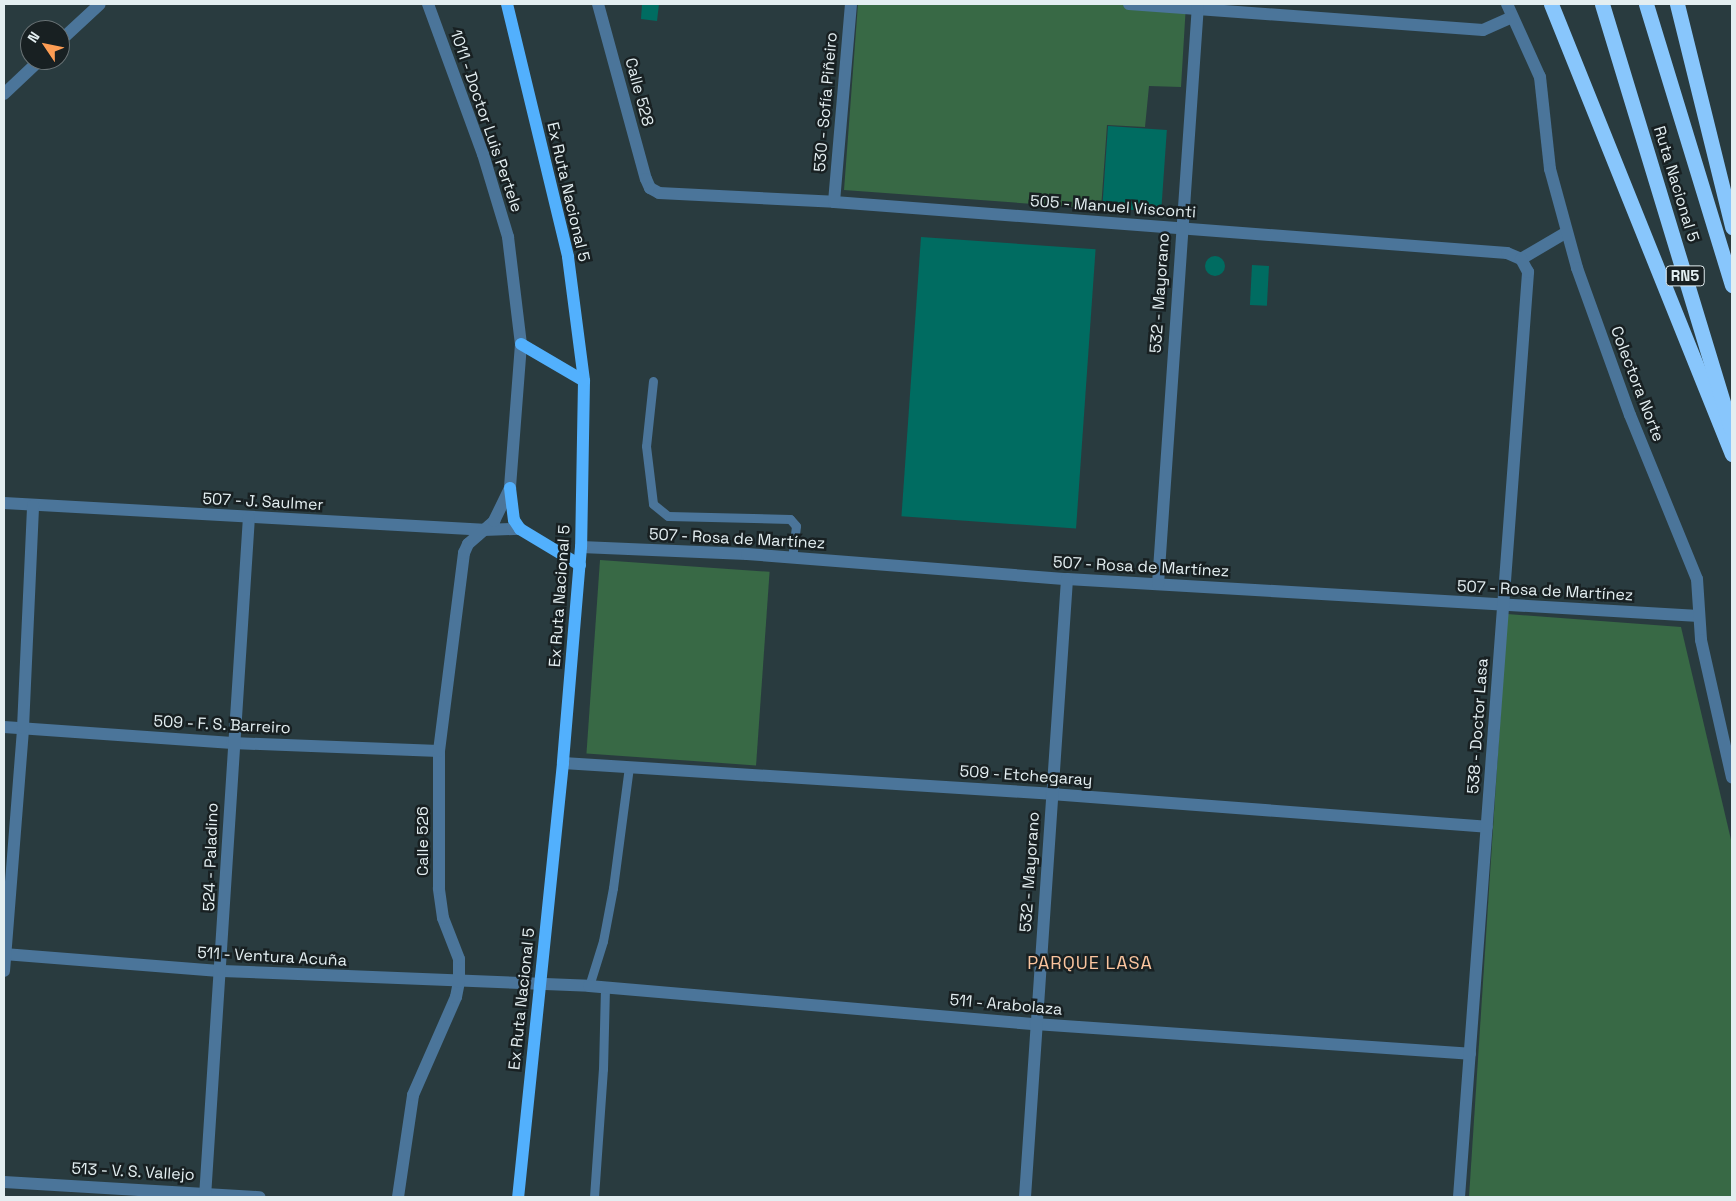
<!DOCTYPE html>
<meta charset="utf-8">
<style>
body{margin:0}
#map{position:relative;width:1736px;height:1201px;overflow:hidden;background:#293b3f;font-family:"Space Grotesk",sans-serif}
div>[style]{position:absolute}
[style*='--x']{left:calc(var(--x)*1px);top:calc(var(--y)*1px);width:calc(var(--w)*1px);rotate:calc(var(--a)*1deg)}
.green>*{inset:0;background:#386945;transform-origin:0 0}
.building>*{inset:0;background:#006c61;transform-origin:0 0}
.round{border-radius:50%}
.service>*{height:9px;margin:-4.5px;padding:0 4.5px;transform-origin:4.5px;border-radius:4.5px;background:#4b759a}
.minor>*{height:12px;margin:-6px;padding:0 6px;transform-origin:6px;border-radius:6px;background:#4b759a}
.tertiary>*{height:12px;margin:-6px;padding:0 6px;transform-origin:6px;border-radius:6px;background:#4b759a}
.primary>*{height:12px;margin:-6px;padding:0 6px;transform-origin:6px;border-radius:6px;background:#52b0fd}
.motorway>*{height:15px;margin:-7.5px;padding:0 7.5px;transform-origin:7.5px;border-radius:7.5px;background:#88c6fc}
span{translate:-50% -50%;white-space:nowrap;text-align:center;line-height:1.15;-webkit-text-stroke:5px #182022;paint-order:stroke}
.shield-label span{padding:1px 4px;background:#182022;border:1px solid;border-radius:4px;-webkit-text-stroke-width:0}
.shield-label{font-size:15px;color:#e3eef1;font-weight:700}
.street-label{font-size:16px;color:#e3eef1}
.neighbourhood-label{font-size:18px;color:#fbc59f;letter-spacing:1px}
.frame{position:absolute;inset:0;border:5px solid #e3eef1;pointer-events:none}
.north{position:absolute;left:20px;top:20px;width:50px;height:50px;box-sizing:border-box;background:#182022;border:1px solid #697275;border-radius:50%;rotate:304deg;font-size:14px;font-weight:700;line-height:20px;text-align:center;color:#e3eef1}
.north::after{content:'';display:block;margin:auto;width:18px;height:22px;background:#fd9d54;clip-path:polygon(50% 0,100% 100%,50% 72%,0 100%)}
</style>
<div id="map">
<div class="green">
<div style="clip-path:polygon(858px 4px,1186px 4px,1181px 87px,1149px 86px,1145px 127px,1107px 125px,1101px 209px,844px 190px)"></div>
<div style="left:600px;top:560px;width:170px;height:194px;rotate:4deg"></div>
<div style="clip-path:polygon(1507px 614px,1681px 627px,1732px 844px,1732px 1197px,1469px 1197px)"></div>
</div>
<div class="building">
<div style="clip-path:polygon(642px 4px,659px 4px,657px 21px,641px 19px)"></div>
<div style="left:1108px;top:126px;width:59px;height:82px;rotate:4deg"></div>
<div style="left:921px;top:237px;width:175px;height:280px;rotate:4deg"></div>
<div class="round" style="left:1205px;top:256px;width:20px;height:20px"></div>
<div style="left:1252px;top:265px;width:17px;height:40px;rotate:3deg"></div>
</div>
<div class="service">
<div style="--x:653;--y:381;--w:65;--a:96.1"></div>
<div style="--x:646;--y:446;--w:58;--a:83.1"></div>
<div style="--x:653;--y:504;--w:19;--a:39"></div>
<div style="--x:668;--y:516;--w:122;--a:1.4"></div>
<div style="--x:790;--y:519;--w:9;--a:49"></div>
<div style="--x:796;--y:526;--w:31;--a:97"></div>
<div style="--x:589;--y:986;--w:47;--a:-72.7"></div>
<div style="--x:603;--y:941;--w:54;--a:-79.3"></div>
<div style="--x:613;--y:888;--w:123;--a:-82.5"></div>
<div style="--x:594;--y:1197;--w:128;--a:-86"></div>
<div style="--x:603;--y:1069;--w:82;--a:-88.6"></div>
</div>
<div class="minor">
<div style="--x:598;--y:4;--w:181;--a:74.7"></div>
<div style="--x:646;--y:179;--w:10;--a:66"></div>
<div style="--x:650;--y:188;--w:10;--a:29"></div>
<div style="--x:659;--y:193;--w:175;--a:2.9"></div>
<div style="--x:834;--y:202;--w:675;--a:4.33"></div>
<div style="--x:1507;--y:253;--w:15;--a:23"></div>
<div style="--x:1521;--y:259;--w:53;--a:-30.4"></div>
<div style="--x:1129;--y:4;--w:355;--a:4.2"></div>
<div style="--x:1483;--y:30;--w:32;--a:-24"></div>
<div style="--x:60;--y:41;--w:54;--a:-42.8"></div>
<div style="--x:4;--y:94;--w:50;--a:-43.4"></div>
<div style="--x:834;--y:202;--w:199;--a:-85.1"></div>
<div style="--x:4;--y:503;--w:480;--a:3.2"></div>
<div style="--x:483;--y:530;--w:37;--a:-2"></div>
<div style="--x:581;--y:547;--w:166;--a:2.4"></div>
<div style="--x:747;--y:554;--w:321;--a:4.5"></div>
<div style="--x:1067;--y:579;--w:633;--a:3.35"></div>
<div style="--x:1158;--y:584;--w:581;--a:-86.05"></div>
<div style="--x:4;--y:727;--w:229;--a:4"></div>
<div style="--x:232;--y:743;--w:207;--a:2.2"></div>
<div style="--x:563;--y:763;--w:489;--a:3.6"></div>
<div style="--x:1051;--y:794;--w:437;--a:4.3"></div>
<div style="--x:4;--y:954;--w:219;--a:4.5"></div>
<div style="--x:222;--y:971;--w:367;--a:2.3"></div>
<div style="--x:589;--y:986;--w:448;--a:4.9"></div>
<div style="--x:1035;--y:1024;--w:436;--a:3.9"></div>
<div style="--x:4;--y:971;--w:244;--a:-85.5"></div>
<div style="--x:23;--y:728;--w:223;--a:-87.4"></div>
<div style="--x:4;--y:1182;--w:256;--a:3.4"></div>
<div style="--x:205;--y:1197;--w:681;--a:-86.3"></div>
<div style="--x:398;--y:1197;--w:103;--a:-81.6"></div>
<div style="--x:413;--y:1095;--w:107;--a:-66.3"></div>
<div style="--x:456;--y:997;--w:15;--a:-79"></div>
<div style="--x:459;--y:982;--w:23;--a:-90"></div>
<div style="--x:459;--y:959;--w:44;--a:-111.3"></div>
<div style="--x:443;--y:918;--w:30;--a:-98"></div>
<div style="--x:439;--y:888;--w:137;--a:-90"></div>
<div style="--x:439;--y:751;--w:200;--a:-82.8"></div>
<div style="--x:464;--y:553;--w:10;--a:-66"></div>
<div style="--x:468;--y:544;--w:35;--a:-41"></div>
<div style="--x:494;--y:521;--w:37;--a:-64"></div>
<div style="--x:1025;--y:1197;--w:619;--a:-86.11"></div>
<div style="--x:1459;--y:1197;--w:928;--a:-85.73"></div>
<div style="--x:1528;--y:272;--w:15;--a:-118"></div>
</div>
<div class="tertiary">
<div style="--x:428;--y:4;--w:160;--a:69.9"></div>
<div style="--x:483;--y:154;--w:87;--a:73.2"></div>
<div style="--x:508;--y:237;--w:108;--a:83.1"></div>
<div style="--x:521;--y:344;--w:144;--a:94.4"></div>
<div style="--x:1507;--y:4;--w:80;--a:65.7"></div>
<div style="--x:1540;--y:77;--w:93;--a:83.8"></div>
<div style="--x:1550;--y:169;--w:103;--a:74.7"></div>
<div style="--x:1577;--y:268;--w:156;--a:70.2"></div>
<div style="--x:1630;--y:415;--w:177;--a:67.8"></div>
<div style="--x:1697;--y:579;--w:61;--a:86.2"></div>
<div style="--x:1701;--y:640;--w:141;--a:77.3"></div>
</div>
<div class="primary">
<div style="--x:507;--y:4;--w:260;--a:76.4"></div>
<div style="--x:568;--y:257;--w:125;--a:82.6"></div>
<div style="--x:584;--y:381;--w:166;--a:91"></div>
<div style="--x:581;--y:547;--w:217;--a:94.8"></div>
<div style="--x:563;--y:763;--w:436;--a:95.9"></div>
<div style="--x:521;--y:344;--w:73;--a:30.4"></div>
<div style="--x:510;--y:488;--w:32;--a:83"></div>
<div style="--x:514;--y:520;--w:11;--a:56"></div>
<div style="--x:520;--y:529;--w:70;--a:31"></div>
</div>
<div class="motorway">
<div style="--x:1551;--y:4;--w:485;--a:68.1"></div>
<div style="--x:1602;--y:4;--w:443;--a:73.1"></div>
<div style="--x:1646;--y:4;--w:294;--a:73"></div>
<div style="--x:1677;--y:4;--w:230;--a:76.1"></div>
</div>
<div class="shield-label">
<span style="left:1685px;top:276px">RN5</span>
</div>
<div class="street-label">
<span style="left:639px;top:92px;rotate:75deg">Calle 528</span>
<span style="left:826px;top:102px;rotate:-85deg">530 - Sofía Piñeiro</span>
<span style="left:486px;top:121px;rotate:71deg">1011 - Doctor Luis Pertele</span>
<span style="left:1676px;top:184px;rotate:73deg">Ruta Nacional 5</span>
<span style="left:568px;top:192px;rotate:77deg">Ex Ruta Nacional 5</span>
<span style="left:1113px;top:207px;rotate:4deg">505 - Manuel Visconti</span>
<span style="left:1160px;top:293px;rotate:-86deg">532 - Mayorano</span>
<span style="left:1637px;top:384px;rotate:69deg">Colectora Norte</span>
<span style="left:263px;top:502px;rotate:3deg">507 - J. Saulmer</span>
<span style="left:737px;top:539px;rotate:3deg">507 - Rosa de Martínez</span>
<span style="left:1141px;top:567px;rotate:3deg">507 - Rosa de Martínez</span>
<span style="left:1545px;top:591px;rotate:3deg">507 - Rosa de Martínez</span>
<span style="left:560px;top:596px;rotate:-86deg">Ex Ruta Nacional 5</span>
<span style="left:222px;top:725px;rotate:3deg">509 - F. S. Barreiro</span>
<span style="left:1478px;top:726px;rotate:-86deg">538 - Doctor Lasa</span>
<span style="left:1026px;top:776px;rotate:4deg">509 - Etchegaray</span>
<span style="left:423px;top:841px;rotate:-90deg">Calle 526</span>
<span style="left:211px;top:857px;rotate:-88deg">524 - Paladino</span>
<span style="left:1030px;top:872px;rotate:-86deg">532 - Mayorano</span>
<span style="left:272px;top:957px;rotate:3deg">511 - Ventura Acuña</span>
<span style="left:522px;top:999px;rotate:-84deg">Ex Ruta Nacional 5</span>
<span style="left:1006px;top:1005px;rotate:5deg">511 - Arabolaza</span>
<span style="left:133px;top:1172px;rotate:3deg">513 - V. S. Vallejo</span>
</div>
<div class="neighbourhood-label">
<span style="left:1090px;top:963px">PARQUE LASA</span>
</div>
<div class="frame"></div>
<div class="north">N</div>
</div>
